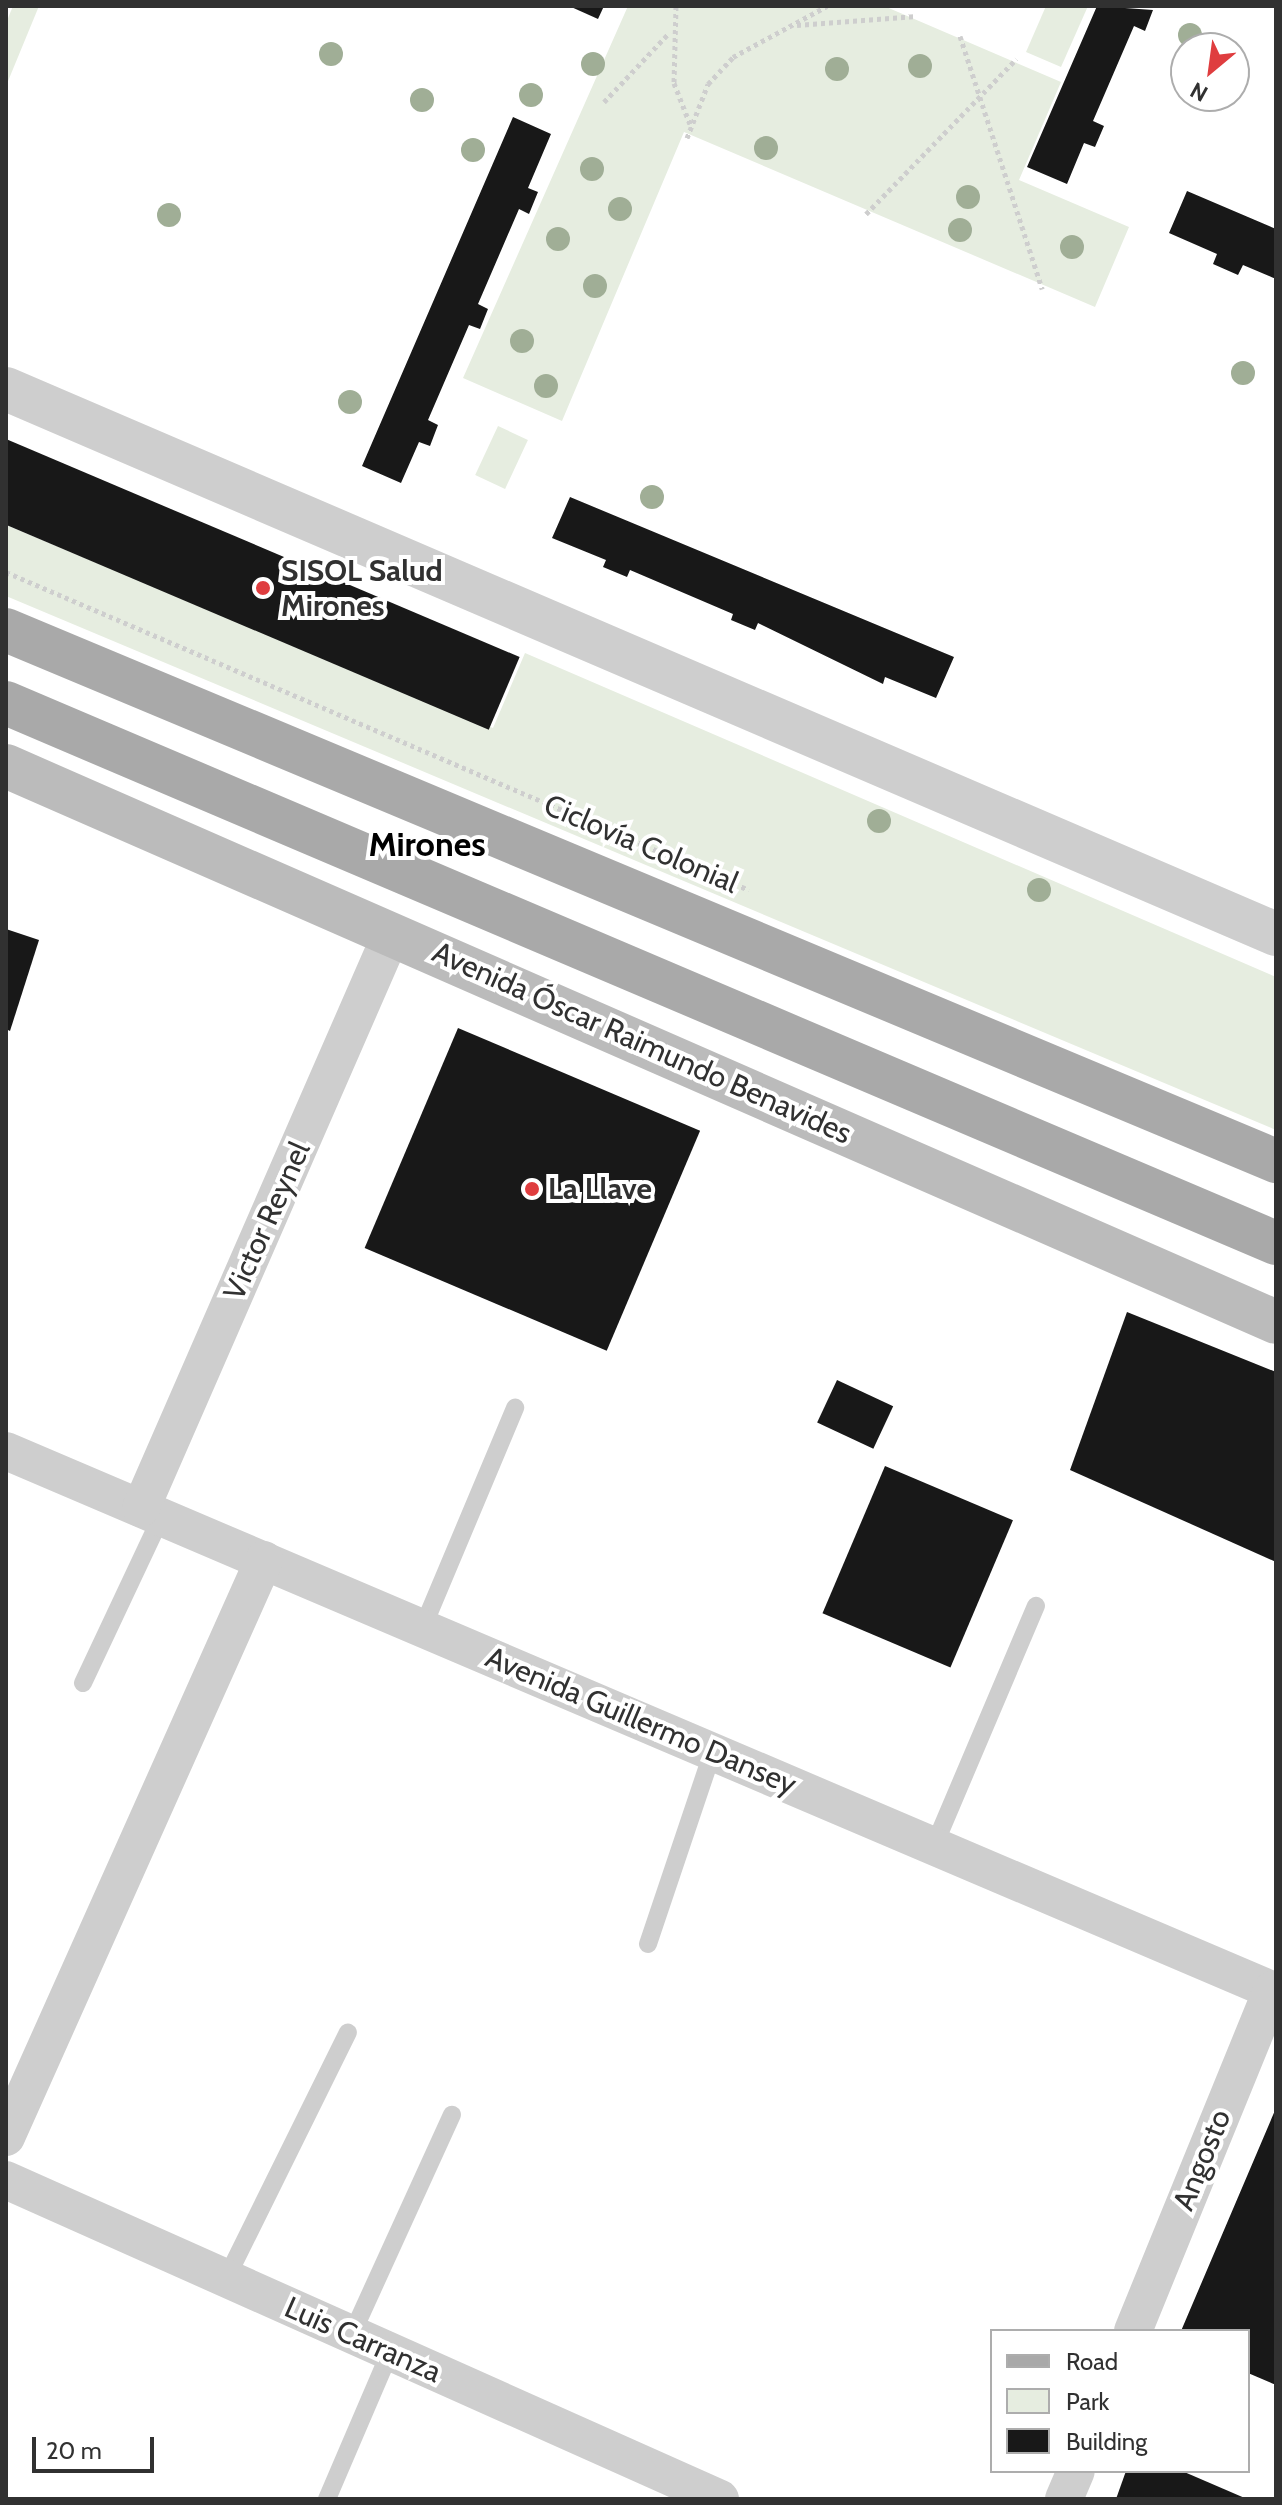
<!DOCTYPE html>
<meta charset="utf-8">
<style>
body{margin:0}
#map{position:relative;width:1282px;height:2505px;overflow:hidden;background:#fff;font-family:Cabin,sans-serif}
div>[style]{position:absolute}
[style*='--x']{left:calc(var(--x)*1px);top:calc(var(--y)*1px);width:calc(var(--w)*1px);rotate:calc(var(--a)*1deg)}
.green>*{inset:0;background:#e6ede0;transform-origin:0 0}
.building>*{inset:0;background:#181818;transform-origin:0 0}
.path>*{height:5px;margin-top:-2.5px;transform-origin:0;background:repeating-linear-gradient(90deg,#cecece 0 4px,transparent 0 8px)}
.service>*{height:18px;margin:-9px;padding:0 9px;transform-origin:9px;border-radius:9px;background:#cecece}
.minor>*{height:38px;margin:-19px;padding:0 19px;transform-origin:19px;border-radius:19px;background:#cecece}
.tertiary>*{height:44px;margin:-22px;padding:0 22px;transform-origin:22px;border-radius:22px;background:#cecece}
.secondary>*{height:44px;margin:-22px;padding:0 22px;transform-origin:22px;border-radius:22px;background:#bbb}
.primary>*{height:44px;margin:-22px;padding:0 22px;transform-origin:22px;border-radius:22px;background:#a9a9a9}
.trees>*{width:24px;height:24px;margin:-12px;border-radius:50%;background:#a0ae96}
.dots>*{width:22px;height:22px;translate:-50% -50%;box-sizing:border-box;border:4px solid #fff;border-radius:50%}
span{translate:-50% -50%;white-space:nowrap;text-align:center;line-height:1.15;-webkit-text-stroke:8px #fff;paint-order:stroke}
.poi-label{font-size:30px;color:#313131;font-weight:700}
.left{translate:0 -50%;text-align:left}
.street-label{font-size:30px;color:#313131}
.quarter-label{font-size:34px;color:#000;font-weight:700}
.frame{position:absolute;inset:0;border:8px solid #313131;pointer-events:none}
.legend{position:absolute;left:990px;top:2329px;width:260px;height:144px;box-sizing:border-box;background:#fff;border:2px solid #adadad;margin:0;padding:10px 14px;list-style:none;font-size:24px;color:#313131}
.legend li{display:flex;align-items:center;gap:16px;height:40px}
.legend b{width:40px;border:2px solid #adadad}
.north{position:absolute;left:1170px;top:32px;width:80px;height:80px;box-sizing:border-box;background:#fff;border:2px solid #adadad;border-radius:50%;rotate:209deg;font-size:22px;font-weight:700;line-height:32px;text-align:center;color:#313131}
.north::after{content:'';display:block;margin:auto;width:28px;height:36px;background:#df3d3f;clip-path:polygon(50% 0,100% 100%,50% 72%,0 100%)}
.scale{position:absolute;left:32px;top:2437px;width:122px;height:36px;box-sizing:border-box;border:4px solid #313131;border-top:0;padding-left:10px;font-size:24px;line-height:28px;white-space:nowrap;color:#313131;-webkit-text-stroke:6px #fff;paint-order:stroke}
</style>
<div id="map">
<div class="green">
<div style="clip-path:polygon(13px 6px,39px 6px,6px 86px,6px 23px)"></div>
<div style="clip-path:polygon(628px 6px,884px 6px,1061px 82px,1019px 180px,1129px 227px,1095px 307px,684px 132px,562px 421px,463px 378px)"></div>
<div style="clip-path:polygon(1046px 6px,1088px 6px,1061px 67px,1026px 52px)"></div>
<div style="left:498px;top:426px;width:33px;height:54px;rotate:25deg"></div>
<div style="clip-path:polygon(6px 525px,493px 728px,525px 653px,1276px 977px,1276px 1130px,6px 596px)"></div>
</div>
<div class="building">
<div style="clip-path:polygon(569px 6px,604px 6px,598px 19px)"></div>
<div style="clip-path:polygon(1097px 6px,1153px 10px,1145px 31px,1134px 26px,1093px 121px,1104px 126px,1095px 147px,1084px 143px,1067px 184px,1027px 167px)"></div>
<div style="clip-path:polygon(513px 117px,551px 134px,528px 188px,538px 192px,529px 214px,519px 209px,478px 304px,488px 309px,480px 329px,469px 325px,428px 420px,438px 425px,430px 446px,419px 442px,401px 483px,362px 466px)"></div>
<div style="clip-path:polygon(1187px 191px,1276px 229px,1276px 279px,1243px 265px,1238px 275px,1213px 264px,1217px 254px,1169px 233px)"></div>
<div style="left:6px;top:439px;width:558px;height:79px;rotate:23deg"></div>
<div style="clip-path:polygon(570px 497px,954px 657px,936px 698px,885px 677px,883px 684px,758px 623px,755px 630px,731px 620px,733px 614px,630px 570px,627px 577px,603px 567px,606px 560px,552px 538px)"></div>
<div style="clip-path:polygon(6px 929px,39px 940px,10px 1031px,6px 1029px)"></div>
<div style="left:458px;top:1028px;width:263px;height:239px;rotate:23deg"></div>
<div style="clip-path:polygon(1127px 1312px,1276px 1372px,1276px 1562px,1070px 1470px)"></div>
<div style="left:837px;top:1380px;width:62px;height:47px;rotate:25deg"></div>
<div style="left:885px;top:1466px;width:139px;height:160px;rotate:23deg"></div>
<div style="clip-path:polygon(1276px 2108px,1276px 2385px,1248px 2373px,1248px 2331px,1181px 2331px)"></div>
<div style="clip-path:polygon(1126px 2471px,1182px 2471px,1247px 2499px,1116px 2499px)"></div>
</div>
<div class="path">
<div style="--x:676;--y:6;--w:77;--a:91.5"></div>
<div style="--x:674;--y:83;--w:44;--a:68.7"></div>
<div style="--x:797;--y:25;--w:120;--a:-4.3"></div>
<div style="--x:960;--y:36;--w:266;--a:72"></div>
<div style="--x:604;--y:102;--w:96;--a:-46.7"></div>
<div style="--x:687;--y:138;--w:58;--a:-68.7"></div>
<div style="--x:708;--y:84;--w:37;--a:-47"></div>
<div style="--x:733;--y:57;--w:107;--a:-28.5"></div>
<div style="--x:866;--y:214;--w:216;--a:-45.9"></div>
<div style="--x:6;--y:572;--w:808;--a:23.17"></div>
</div>
<div class="service">
<div style="--x:423;--y:1627;--w:238;--a:-67.2"></div>
<div style="--x:83;--y:1683;--w:183;--a:-64.8"></div>
<div style="--x:934;--y:1846;--w:261;--a:-67"></div>
<div style="--x:648;--y:1944;--w:204;--a:-71.4"></div>
<div style="--x:226;--y:2279;--w:275;--a:-63.7"></div>
<div style="--x:352;--y:2334;--w:241;--a:-65.5"></div>
<div style="--x:327;--y:2499;--w:160;--a:-66.8"></div>
</div>
<div class="minor">
<div style="--x:6;--y:1451;--w:1380;--a:23.07"></div>
<div style="--x:141;--y:1508;--w:627;--a:-66.42"></div>
<div style="--x:6;--y:2137;--w:632;--a:-65.91"></div>
<div style="--x:6;--y:2180;--w:782;--a:24.07"></div>
<div style="--x:1133;--y:2331;--w:368;--a:-67.8"></div>
<div style="--x:1064;--y:2499;--w:30;--a:-67"></div>
</div>
<div class="tertiary">
<div style="--x:6;--y:389;--w:1382;--a:23.23"></div>
</div>
<div class="secondary">
<div style="--x:6;--y:766;--w:1386;--a:23.64"></div>
</div>
<div class="primary">
<div style="--x:6;--y:630;--w:1377;--a:22.69"></div>
<div style="--x:6;--y:703;--w:1380;--a:23.04"></div>
</div>
<div class="trees">
<div style="left:1190px;top:35px"></div>
<div style="left:331px;top:54px"></div>
<div style="left:593px;top:64px"></div>
<div style="left:920px;top:66px"></div>
<div style="left:837px;top:69px"></div>
<div style="left:531px;top:95px"></div>
<div style="left:422px;top:100px"></div>
<div style="left:766px;top:148px"></div>
<div style="left:473px;top:150px"></div>
<div style="left:592px;top:169px"></div>
<div style="left:968px;top:197px"></div>
<div style="left:620px;top:209px"></div>
<div style="left:169px;top:215px"></div>
<div style="left:960px;top:230px"></div>
<div style="left:558px;top:239px"></div>
<div style="left:1072px;top:247px"></div>
<div style="left:595px;top:286px"></div>
<div style="left:522px;top:341px"></div>
<div style="left:1243px;top:373px"></div>
<div style="left:546px;top:386px"></div>
<div style="left:350px;top:402px"></div>
<div style="left:652px;top:497px"></div>
<div style="left:879px;top:821px"></div>
<div style="left:1039px;top:890px"></div>
</div>
<div class="dots">
<div style="left:263px;top:588px;background:#df3d3f"></div>
<div style="left:532px;top:1189px;background:#df3d3f"></div>
</div>
<div class="poi-label">
<span class="left" style="left:281px;top:588px">SISOL Salud<br>Mirones</span>
<span class="left" style="left:548px;top:1189px">La Llave</span>
</div>
<div class="street-label">
<span style="left:641px;top:844px;rotate:23deg">Ciclovía Colonial</span>
<span style="left:642px;top:1043px;rotate:24deg">Avenida Óscar Raimundo Benavides</span>
<span style="left:267px;top:1221px;rotate:-66deg">Victor Reynel</span>
<span style="left:641px;top:1721px;rotate:23deg">Avenida Guillermo Dansey</span>
<span style="left:1202px;top:2160px;rotate:-68deg">Angosto</span>
<span style="left:363px;top:2340px;rotate:24deg">Luis Carranza</span>
</div>
<div class="quarter-label">
<span style="left:427px;top:845px">Mirones</span>
</div>
<div class="frame"></div>
<ul class="legend">
<li><b style="height:10px;background:#a9a9a9"></b>Road</li>
<li><b style="height:22px;background:#e6ede0"></b>Park</li>
<li><b style="height:22px;background:#181818"></b>Building</li>
</ul>
<div class="north">N</div>
<div class="scale">20 m</div>
</div>
